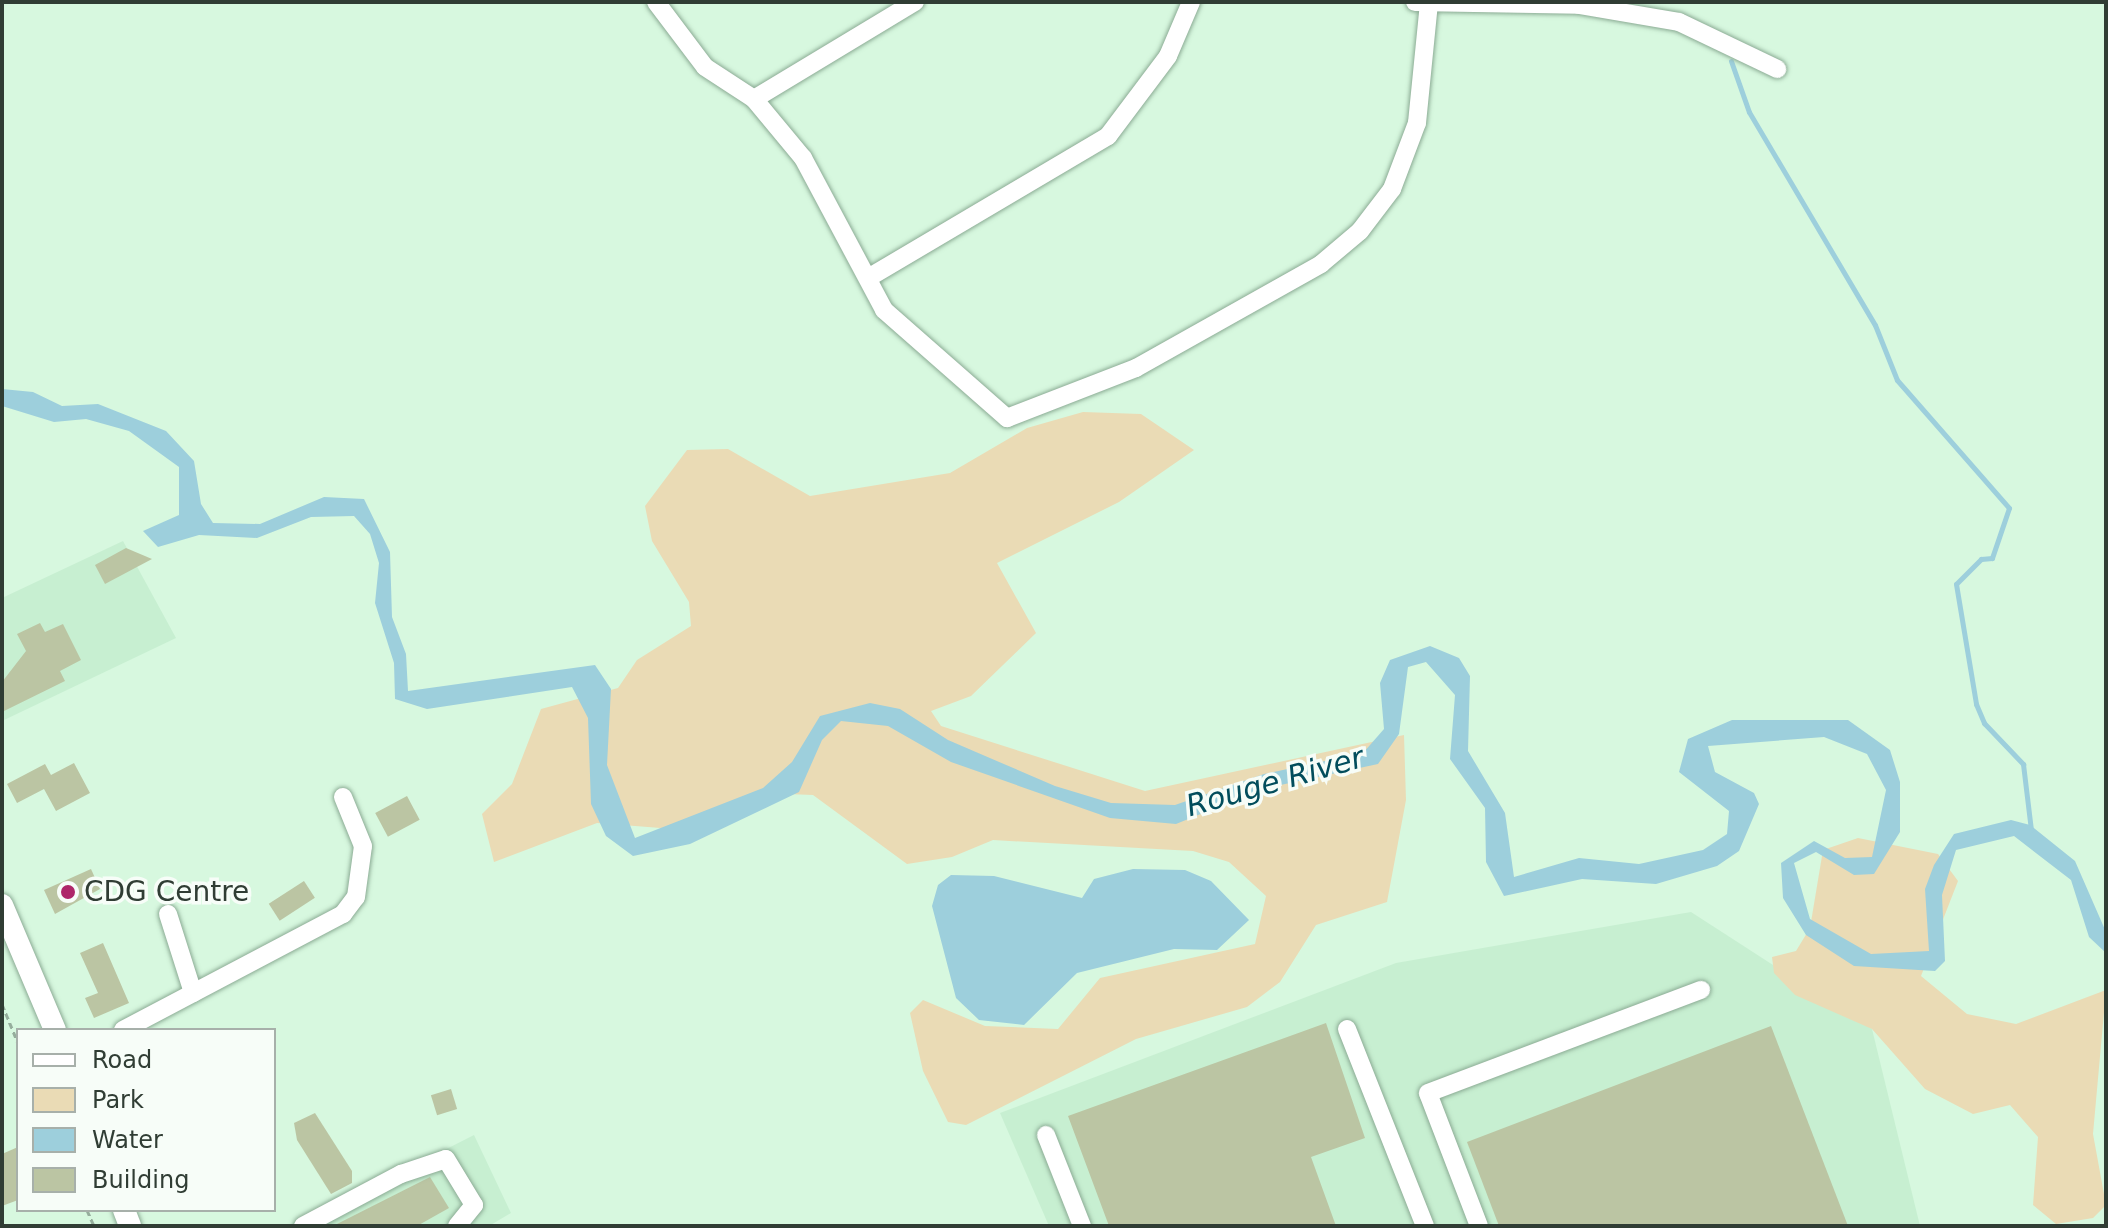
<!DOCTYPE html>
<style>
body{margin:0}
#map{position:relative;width:2108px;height:1228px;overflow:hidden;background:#d7f8df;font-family:"DejaVu Sans",sans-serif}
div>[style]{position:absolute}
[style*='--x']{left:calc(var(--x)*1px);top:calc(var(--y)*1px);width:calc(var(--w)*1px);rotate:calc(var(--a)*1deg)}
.built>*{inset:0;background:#c7efd1}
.green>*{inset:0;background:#eadbb5}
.water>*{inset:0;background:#9dcfdc}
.stream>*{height:5px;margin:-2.5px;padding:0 2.5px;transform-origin:2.5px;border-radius:2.5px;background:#9dcfdc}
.building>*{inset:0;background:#bbc5a3;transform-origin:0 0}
.path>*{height:3px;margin-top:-1.5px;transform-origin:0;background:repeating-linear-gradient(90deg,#95ae9c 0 6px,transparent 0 10px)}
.roads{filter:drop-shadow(0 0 2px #8bab94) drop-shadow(0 0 2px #8bab94)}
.minor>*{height:18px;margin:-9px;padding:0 9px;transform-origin:9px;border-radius:9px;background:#fff}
.major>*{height:22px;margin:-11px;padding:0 11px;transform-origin:11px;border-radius:11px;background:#fff}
.dots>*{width:22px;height:22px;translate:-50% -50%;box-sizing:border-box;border:4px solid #f7fdf8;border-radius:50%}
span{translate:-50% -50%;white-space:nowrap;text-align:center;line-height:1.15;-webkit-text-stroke:7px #f7fdf8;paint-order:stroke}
.poi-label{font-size:28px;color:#303d34}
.left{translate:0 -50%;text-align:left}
.water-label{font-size:30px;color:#024d5c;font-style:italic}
.frame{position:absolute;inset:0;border:4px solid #303d34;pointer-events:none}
.legend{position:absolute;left:16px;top:1028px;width:260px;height:184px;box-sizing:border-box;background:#f7fdf8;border:2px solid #a7b0aa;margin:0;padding:10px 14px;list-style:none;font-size:24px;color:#303d34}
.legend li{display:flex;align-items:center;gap:16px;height:40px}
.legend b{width:40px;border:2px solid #a7b0aa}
</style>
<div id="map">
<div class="built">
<div style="clip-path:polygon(123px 541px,176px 638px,2px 721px,2px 598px)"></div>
<div style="clip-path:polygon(1691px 912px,1872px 1029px,1920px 1226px,1049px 1226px,1000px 1113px,1396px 963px)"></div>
<div style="clip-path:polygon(474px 1135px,511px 1213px,489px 1226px,295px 1226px)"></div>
</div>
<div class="green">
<div style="clip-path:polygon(1083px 412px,1141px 414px,1194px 450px,1119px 502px,997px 563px,1036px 633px,971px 696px,931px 711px,941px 726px,1145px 791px,1404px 735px,1406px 800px,1387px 902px,1316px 925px,1280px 982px,1247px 1007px,1136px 1039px,966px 1125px,948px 1122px,923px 1071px,910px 1013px,923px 1000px,985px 1026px,1058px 1029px,1100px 978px,1255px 944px,1266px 896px,1229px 862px,1193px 851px,993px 840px,952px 857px,907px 864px,813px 795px,787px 794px,686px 830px,597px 823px,494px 862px,482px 814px,512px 784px,541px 709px,618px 688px,637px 660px,691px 626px,689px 602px,652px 541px,645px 506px,687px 450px,728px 449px,810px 496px,950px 473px,1027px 428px)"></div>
<div style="clip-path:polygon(1858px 838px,1938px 854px,1958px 881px,1921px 976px,1967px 1014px,2016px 1024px,2106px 990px,2093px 1134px,2106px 1205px,2093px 1218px,2056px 1224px,2033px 1205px,2038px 1137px,2010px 1105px,1973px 1114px,1925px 1089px,1872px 1029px,1795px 995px,1774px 973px,1772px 957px,1796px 951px,1810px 928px,1823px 850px)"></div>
</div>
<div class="water">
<div style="clip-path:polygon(2px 389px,33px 392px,62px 406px,98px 404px,166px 431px,194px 461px,201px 504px,213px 523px,260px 524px,324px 497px,364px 499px,390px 552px,392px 617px,406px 654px,408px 691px,595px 665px,611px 689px,607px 765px,635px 838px,763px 788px,792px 762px,820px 716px,870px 703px,900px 709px,948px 740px,1055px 786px,1111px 803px,1175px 805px,1264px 774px,1363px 753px,1384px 729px,1380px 683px,1390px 660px,1430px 646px,1459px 658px,1470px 676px,1468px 751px,1505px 813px,1514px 877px,1579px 858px,1639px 864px,1703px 850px,1727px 834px,1729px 811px,1679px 772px,1688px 739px,1732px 720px,1848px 720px,1890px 750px,1900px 782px,1900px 832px,1874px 874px,1854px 875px,1816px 852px,1794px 863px,1810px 919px,1871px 954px,1929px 951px,1925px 889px,1934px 865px,1954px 834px,2011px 820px,2030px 825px,2075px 861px,2106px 932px,2106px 953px,2089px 937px,2071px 880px,2014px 836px,1956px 850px,1942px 895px,1945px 961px,1935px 971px,1854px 966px,1806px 935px,1783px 898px,1781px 863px,1814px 841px,1845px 858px,1872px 857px,1886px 790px,1867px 754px,1824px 737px,1708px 746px,1715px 772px,1754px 793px,1759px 804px,1739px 851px,1717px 866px,1656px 884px,1582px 879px,1504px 896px,1486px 862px,1485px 808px,1450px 759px,1455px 695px,1426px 662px,1408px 667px,1399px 734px,1378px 764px,1262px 789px,1176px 824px,1110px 818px,951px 762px,888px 726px,841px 721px,822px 740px,799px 792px,690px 844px,633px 856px,606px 836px,591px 804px,588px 718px,572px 687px,427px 709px,395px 699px,394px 663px,375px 603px,379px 563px,370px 534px,354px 516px,311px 517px,257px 538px,199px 535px,158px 547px,143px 531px,179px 515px,179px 467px,129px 431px,86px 419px,54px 422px,2px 406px)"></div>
<div style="clip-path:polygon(1133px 869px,1185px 870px,1211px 881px,1249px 920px,1217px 950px,1174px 949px,1077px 973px,1024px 1025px,979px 1020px,956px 998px,932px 906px,938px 885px,951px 875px,994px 876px,1082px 898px,1094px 879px)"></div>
</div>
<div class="stream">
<div style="--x:1731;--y:61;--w:54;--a:70.6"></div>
<div style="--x:1749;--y:112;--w:247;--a:59.4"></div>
<div style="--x:1875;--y:325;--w:59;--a:68.2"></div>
<div style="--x:1897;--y:380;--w:170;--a:48.8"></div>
<div style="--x:2009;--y:508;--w:53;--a:108.8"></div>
<div style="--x:1992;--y:558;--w:11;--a:175"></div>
<div style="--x:1981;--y:559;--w:35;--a:135"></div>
<div style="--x:1956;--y:584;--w:122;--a:80.5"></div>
<div style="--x:1976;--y:704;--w:21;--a:67"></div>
<div style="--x:1984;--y:723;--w:57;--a:46.4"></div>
<div style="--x:2023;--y:764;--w:66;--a:83.1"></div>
</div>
<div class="building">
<div style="clip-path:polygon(126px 548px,152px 559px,105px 584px,95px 565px)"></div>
<div style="clip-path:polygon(40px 623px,45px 632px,63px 624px,81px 660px,60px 671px,65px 681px,2px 712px,2px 682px,26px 651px,17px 634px)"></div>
<div style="clip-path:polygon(74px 763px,90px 793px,56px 811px,44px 789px,17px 803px,7px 784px,45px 764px,51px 775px)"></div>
<div style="left:407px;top:796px;width:27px;height:36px;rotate:62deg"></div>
<div style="clip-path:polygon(91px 869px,100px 889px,55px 914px,44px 890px)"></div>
<div style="left:304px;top:881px;width:20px;height:42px;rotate:57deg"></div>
<div style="clip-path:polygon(103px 943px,129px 1003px,94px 1018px,85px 998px,98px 993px,80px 953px)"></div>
<div style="clip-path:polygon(1326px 1023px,1365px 1138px,1311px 1157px,1336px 1226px,1109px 1226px,1068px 1116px)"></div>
<div style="clip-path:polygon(1771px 1026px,1848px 1226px,1499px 1226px,1467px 1142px)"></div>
<div style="left:451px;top:1089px;width:21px;height:21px;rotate:73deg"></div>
<div style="clip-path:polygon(315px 1113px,352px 1171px,352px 1183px,331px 1194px,297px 1140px,294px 1123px)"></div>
<div style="clip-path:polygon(18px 1147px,18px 1200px,2px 1206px,2px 1154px)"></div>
<div style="clip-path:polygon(430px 1177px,449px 1208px,417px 1226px,333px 1226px)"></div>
</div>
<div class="path">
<div style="--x:2;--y:1004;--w:42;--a:67.7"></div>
<div style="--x:87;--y:1210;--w:17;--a:66"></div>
</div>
<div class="roads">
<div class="minor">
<div style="--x:656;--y:2;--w:81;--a:53"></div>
<div style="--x:705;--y:67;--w:59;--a:33.1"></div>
<div style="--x:754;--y:99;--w:77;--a:50.3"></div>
<div style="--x:803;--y:158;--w:172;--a:61.9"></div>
<div style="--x:884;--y:310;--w:164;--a:41.3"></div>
<div style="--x:1007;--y:418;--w:138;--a:-21.2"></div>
<div style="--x:1136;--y:368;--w:212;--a:-29.3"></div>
<div style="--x:1321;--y:264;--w:51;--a:-40.2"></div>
<div style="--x:1360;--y:231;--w:53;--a:-52.7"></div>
<div style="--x:1392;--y:189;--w:71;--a:-69.3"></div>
<div style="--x:1417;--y:123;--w:122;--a:-84.3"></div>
<div style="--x:1415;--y:2;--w:164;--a:1"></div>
<div style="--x:1579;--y:5;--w:101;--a:9.6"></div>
<div style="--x:1679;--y:22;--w:109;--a:25.6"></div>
<div style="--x:754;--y:99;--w:188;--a:-31.1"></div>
<div style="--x:868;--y:278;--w:279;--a:-30.6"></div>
<div style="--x:1108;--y:136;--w:100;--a:-53.1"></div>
<div style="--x:1168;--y:56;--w:59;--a:-66.9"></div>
<div style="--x:168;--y:914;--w:83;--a:72.4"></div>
<div style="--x:1347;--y:1029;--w:212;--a:68.4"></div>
<div style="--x:123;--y:1030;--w:249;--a:-27.8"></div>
<div style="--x:343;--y:914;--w:21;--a:-53"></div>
<div style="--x:356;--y:897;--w:51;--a:-82.2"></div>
<div style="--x:363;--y:846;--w:53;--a:-112.2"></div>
<div style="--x:1046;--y:1135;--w:98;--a:68.4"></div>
<div style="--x:303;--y:1226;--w:111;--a:-28"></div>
<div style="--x:401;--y:1174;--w:47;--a:-18.4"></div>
<div style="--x:446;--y:1159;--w:54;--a:58.7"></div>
<div style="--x:474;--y:1205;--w:27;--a:129"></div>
<div style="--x:1479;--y:1226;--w:142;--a:-111"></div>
<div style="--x:1428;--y:1093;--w:292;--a:-20.7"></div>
</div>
<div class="major">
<div style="--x:2;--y:905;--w:136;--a:67"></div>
<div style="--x:124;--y:1210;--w:17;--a:69"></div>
</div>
</div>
<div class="dots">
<div style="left:68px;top:892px;background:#ae2669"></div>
</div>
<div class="poi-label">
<span class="left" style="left:84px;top:892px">CDG Centre</span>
</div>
<div class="water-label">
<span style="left:1275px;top:782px;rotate:-16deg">Rouge River</span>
</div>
<div class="frame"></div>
<ul class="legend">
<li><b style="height:10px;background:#fff"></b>Road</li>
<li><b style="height:22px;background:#eadbb5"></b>Park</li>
<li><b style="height:22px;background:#9dcfdc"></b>Water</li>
<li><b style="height:22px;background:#bbc5a3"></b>Building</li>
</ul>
</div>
